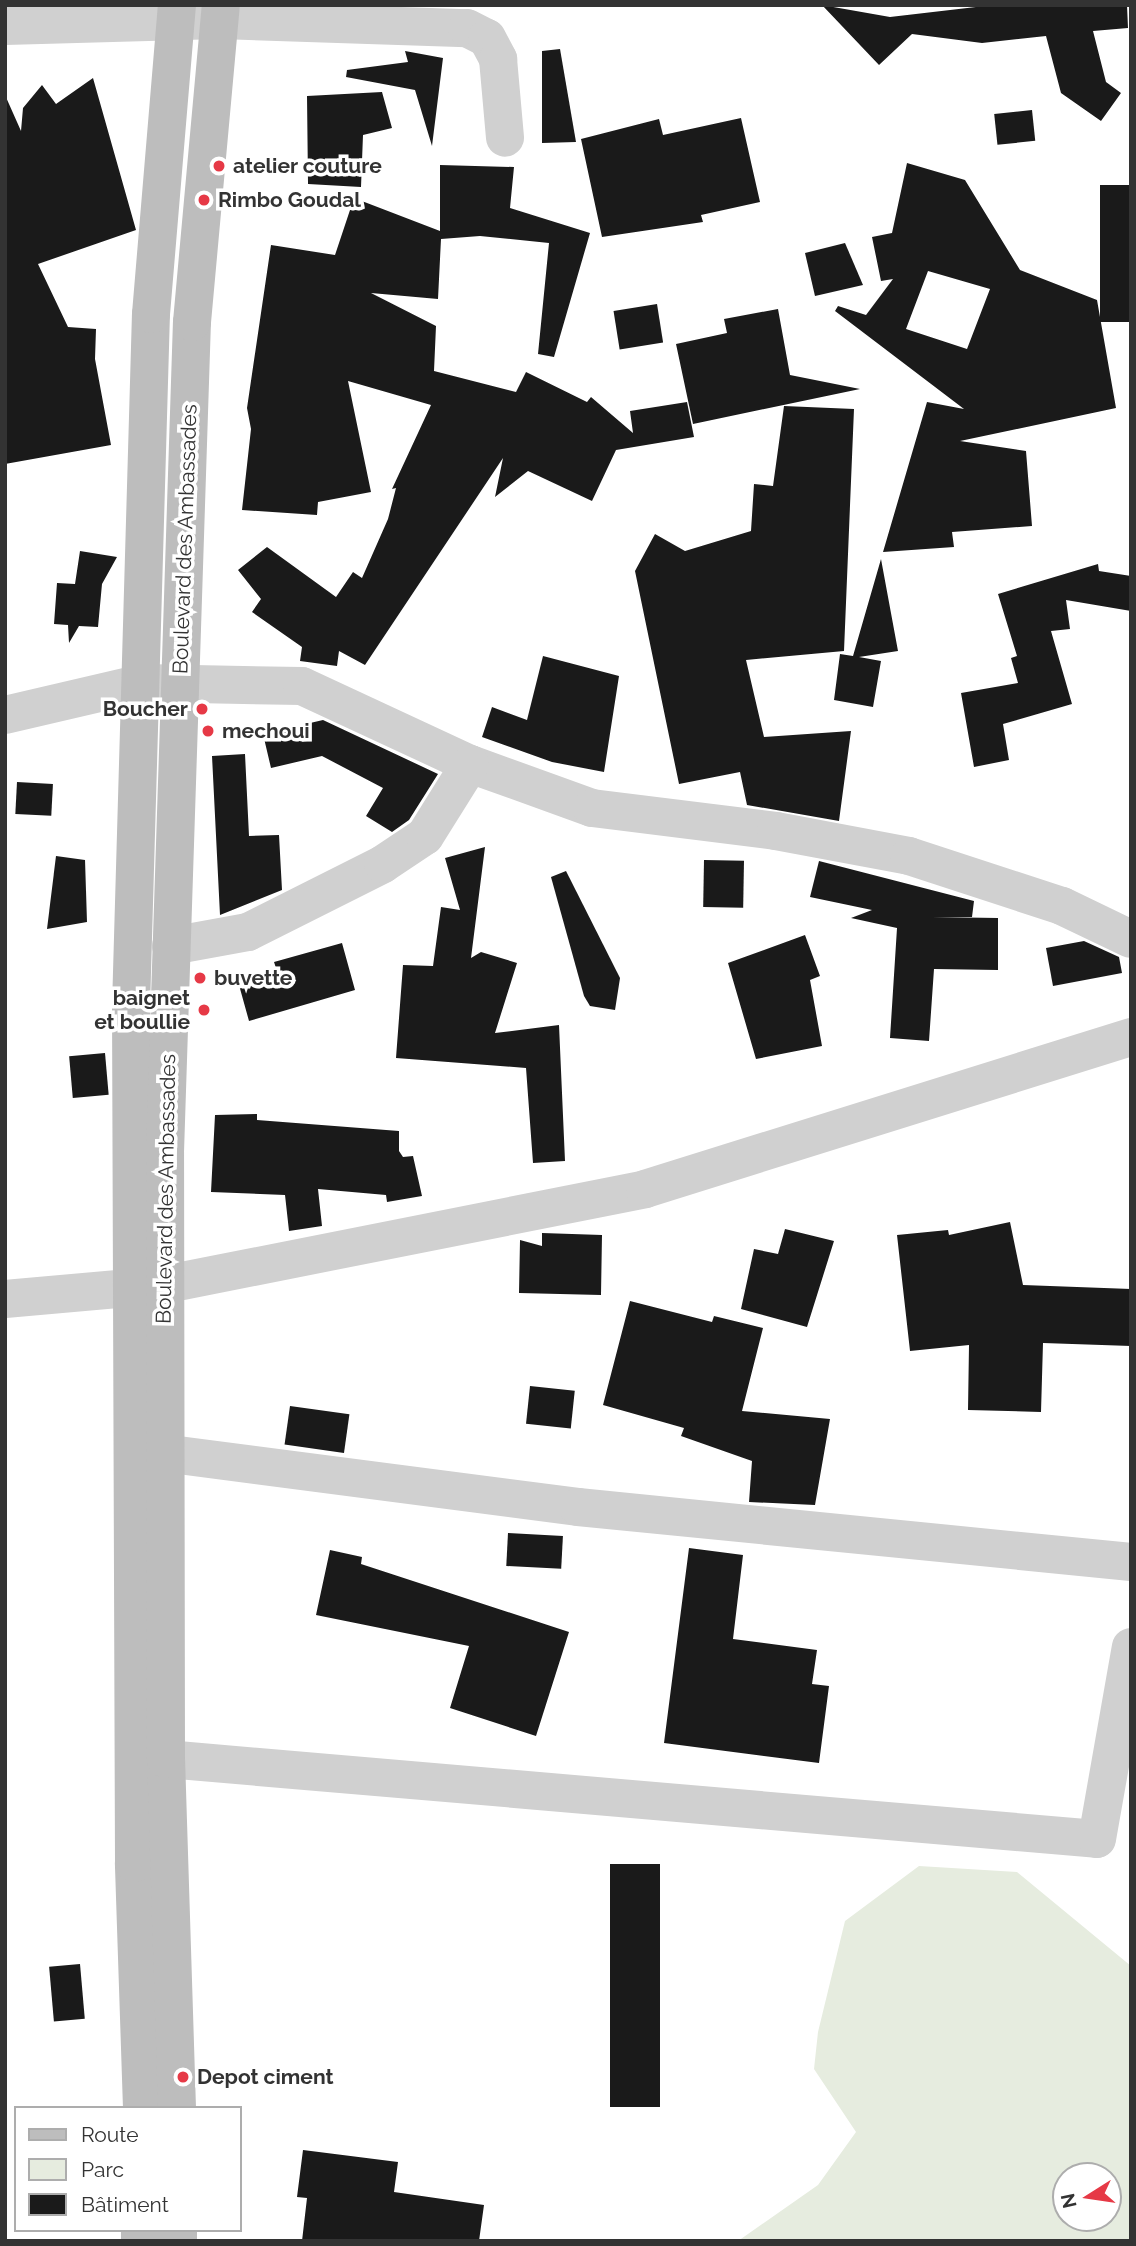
<!DOCTYPE html>
<meta charset="utf-8">
<style>
body{margin:0}
#map{position:relative;width:1136px;height:2246px;overflow:hidden;background:#fff;font-family:Raleway,sans-serif}
div>[style]{position:absolute}
[style*='--x']{left:calc(var(--x)*1px);top:calc(var(--y)*1px);width:calc(var(--w)*1px);rotate:calc(var(--a)*1deg)}
.green>*{inset:0;background:#e6ecdf}
.building>*{inset:0;background:#1a1a1a;transform-origin:0 0}
.minor>*{height:38px;margin:-19px;padding:0 19px;transform-origin:19px;border-radius:19px;background:#d0d0d0}
.secondary>*{height:38px;margin:-19px;padding:0 19px;transform-origin:19px;border-radius:19px;background:#bdbdbd}
.dots>*{width:19px;height:19px;translate:-50% -50%;box-sizing:border-box;border:4px solid #fff;border-radius:50%}
span{translate:-50% -50%;white-space:nowrap;text-align:center;line-height:1.15;-webkit-text-stroke:7px #fff;paint-order:stroke}
.poi-label{font-size:21px;color:#333;font-weight:700}
.left{translate:0 -50%;text-align:left}
.right{translate:-100% -50%;text-align:right}
.street-label{font-size:21px;color:#333}
.frame{position:absolute;inset:0;border:7px solid #333;pointer-events:none}
.legend{position:absolute;left:14px;top:2106px;width:228px;height:126px;box-sizing:border-box;background:#fff;border:2px solid #adadad;margin:0;padding:9px 12px;list-style:none;font-size:21px;color:#333}
.legend li{display:flex;align-items:center;gap:14px;height:35px}
.legend b{width:35px;border:2px solid #adadad}
.north{position:absolute;left:1052px;top:2162px;width:70px;height:70px;box-sizing:border-box;background:#fff;border:2px solid #adadad;border-radius:50%;rotate:258deg;font-size:19px;font-weight:700;line-height:28px;text-align:center;color:#333}
.north::after{content:'';display:block;margin:auto;width:24px;height:32px;background:#e63946;clip-path:polygon(50% 0,100% 100%,50% 72%,0 100%)}
</style>
<div id="map">
<div class="green">
<div style="clip-path:polygon(evenodd,919px 1866px,1017px 1872px,1131px 1966px,1131px 2241px,738px 2241px,818px 2185px,856px 2132px,814px 2069px,818px 2032px,845px 1921px,919px 1866px,1066px 2176px,1108px 2176px,1108px 2218px,1066px 2218px,1066px 2176px)"></div>
</div>
<div class="building">
<div style="clip-path:polygon(822px 5px,890px 17px,993px 5px,1127px 5px,1128px 28px,1093px 31px,1106px 82px,1121px 93px,1101px 121px,1061px 93px,1046px 36px,982px 43px,912px 34px,879px 65px)"></div>
<div style="clip-path:polygon(560px 49px,576px 142px,542px 143px,542px 51px)"></div>
<div style="clip-path:polygon(405px 51px,443px 58px,432px 146px,415px 90px,346px 77px,347px 70px,408px 62px)"></div>
<div style="clip-path:polygon(93px 78px,136px 230px,38px 264px,68px 327px,96px 329px,95px 359px,111px 445px,5px 464px,5px 95px,21px 131px,23px 108px,42px 85px,56px 104px)"></div>
<div style="clip-path:polygon(382px 92px,392px 128px,363px 135px,361px 187px,308px 184px,307px 96px)"></div>
<div style="left:1032px;top:110px;width:31px;height:38px;rotate:84deg"></div>
<div style="clip-path:polygon(741px 118px,760px 202px,701px 215px,703px 222px,602px 237px,581px 139px,659px 119px,663px 135px)"></div>
<div style="clip-path:polygon(evenodd,907px 163px,965px 180px,1020px 270px,1097px 300px,1116px 408px,960px 441px,1026px 451px,1032px 526px,952px 532px,954px 547px,883px 552px,927px 402px,964px 409px,835px 311px,838px 306px,866px 315px,893px 279px,881px 281px,872px 237px,892px 233px,907px 163px,928px 271px,990px 289px,967px 349px,906px 329px,928px 271px)"></div>
<div style="clip-path:polygon(440px 165px,514px 167px,510px 208px,590px 233px,554px 357px,538px 354px,549px 243px,480px 236px,441px 239px,438px 299px,371px 293px,436px 326px,434px 371px,516px 392px,526px 372px,587px 402px,591px 397px,633px 433px,630px 411px,687px 402px,694px 437px,616px 450px,592px 501px,528px 471px,495px 497px,503px 458px,365px 665px,339px 651px,337px 666px,300px 661px,302px 647px,252px 612px,261px 599px,238px 570px,267px 547px,336px 597px,353px 572px,362px 578px,388px 519px,396px 488px,392px 489px,431px 405px,348px 381px,371px 492px,318px 502px,317px 515px,242px 510px,251px 429px,247px 408px,271px 245px,335px 255px,354px 198px,440px 231px)"></div>
<div style="left:1131px;top:185px;width:137px;height:31px;rotate:90deg"></div>
<div style="clip-path:polygon(845px 243px,863px 285px,815px 296px,805px 253px)"></div>
<div style="left:657px;top:304px;width:39px;height:44px;rotate:81deg"></div>
<div style="clip-path:polygon(778px 309px,790px 375px,860px 389px,693px 424px,676px 344px,727px 333px,724px 319px)"></div>
<div style="clip-path:polygon(784px 406px,854px 409px,844px 651px,746px 660px,764px 737px,851px 731px,839px 821px,747px 805px,740px 772px,679px 784px,635px 571px,655px 534px,685px 551px,751px 531px,754px 484px,773px 486px)"></div>
<div style="clip-path:polygon(80px 551px,117px 557px,102px 584px,98px 627px,79px 626px,69px 643px,68px 625px,54px 624px,57px 583px,75px 584px)"></div>
<div style="clip-path:polygon(881px 559px,898px 651px,859px 657px,881px 661px,873px 707px,834px 700px,840px 654px,853px 656px)"></div>
<div style="clip-path:polygon(1098px 564px,1099px 571px,1131px 576px,1131px 611px,1066px 600px,1070px 629px,1051px 631px,1072px 704px,1003px 724px,1009px 760px,974px 767px,961px 693px,1018px 683px,1011px 658px,1017px 656px,998px 594px)"></div>
<div style="clip-path:polygon(543px 656px,619px 676px,604px 772px,552px 762px,482px 737px,492px 707px,527px 720px)"></div>
<div style="clip-path:polygon(323px 720px,438px 774px,409px 820px,392px 832px,366px 816px,383px 788px,322px 756px,271px 768px,263px 734px)"></div>
<div style="clip-path:polygon(245px 754px,249px 836px,279px 835px,282px 890px,220px 915px,212px 756px)"></div>
<div style="left:17px;top:782px;width:36px;height:32px;rotate:3deg"></div>
<div style="clip-path:polygon(485px 847px,471px 958px,481px 952px,517px 963px,495px 1033px,559px 1025px,565px 1161px,533px 1163px,526px 1068px,396px 1058px,403px 965px,433px 966px,441px 907px,460px 910px,445px 858px)"></div>
<div style="clip-path:polygon(56px 856px,85px 860px,87px 922px,47px 929px)"></div>
<div style="left:704px;top:860px;width:40px;height:47px;rotate:1deg"></div>
<div style="clip-path:polygon(819px 861px,974px 901px,972px 917px,932px 917px,998px 918px,998px 970px,934px 969px,929px 1041px,890px 1038px,897px 928px,851px 918px,872px 910px,810px 897px)"></div>
<div style="clip-path:polygon(566px 871px,620px 978px,615px 1010px,590px 1006px,584px 996px,551px 877px)"></div>
<div style="clip-path:polygon(805px 935px,820px 976px,810px 980px,822px 1046px,756px 1059px,728px 963px)"></div>
<div style="clip-path:polygon(1084px 941px,1119px 957px,1122px 973px,1053px 986px,1046px 948px)"></div>
<div style="clip-path:polygon(342px 943px,355px 990px,249px 1021px,239px 985px,278px 974px,274px 962px)"></div>
<div style="left:105px;top:1053px;width:42px;height:36px;rotate:85deg"></div>
<div style="clip-path:polygon(257px 1114px,257px 1120px,399px 1131px,399px 1151px,403px 1157px,413px 1156px,422px 1196px,387px 1202px,386px 1195px,318px 1189px,322px 1226px,289px 1231px,285px 1195px,211px 1192px,215px 1115px)"></div>
<div style="clip-path:polygon(1010px 1222px,1023px 1285px,1131px 1289px,1131px 1346px,1043px 1343px,1041px 1412px,968px 1410px,969px 1345px,910px 1351px,897px 1235px,948px 1230px,949px 1235px)"></div>
<div style="clip-path:polygon(785px 1229px,834px 1241px,807px 1327px,741px 1309px,754px 1249px,778px 1254px)"></div>
<div style="clip-path:polygon(542px 1233px,602px 1235px,601px 1295px,519px 1293px,520px 1240px,542px 1246px)"></div>
<div style="clip-path:polygon(630px 1301px,712px 1322px,714px 1316px,763px 1328px,742px 1411px,830px 1419px,815px 1505px,749px 1502px,752px 1461px,681px 1436px,684px 1428px,603px 1405px)"></div>
<div style="left:530px;top:1386px;width:45px;height:38px;rotate:6deg"></div>
<div style="left:290px;top:1406px;width:60px;height:39px;rotate:8deg"></div>
<div style="left:508px;top:1533px;width:55px;height:33px;rotate:3deg"></div>
<div style="clip-path:polygon(689px 1548px,743px 1555px,733px 1639px,817px 1650px,812px 1684px,829px 1686px,819px 1763px,664px 1743px)"></div>
<div style="clip-path:polygon(330px 1550px,362px 1557px,361px 1564px,569px 1632px,536px 1736px,450px 1708px,469px 1646px,316px 1615px)"></div>
<div style="left:610px;top:1864px;width:50px;height:243px"></div>
<div style="left:80px;top:1964px;width:55px;height:31px;rotate:85deg"></div>
<div style="clip-path:polygon(303px 2150px,398px 2162px,394px 2192px,484px 2205px,479px 2241px,302px 2241px,307px 2198px,297px 2197px)"></div>
</div>
<div class="minor">
<div style="--x:5;--y:26;--w:215;--a:-1.6"></div>
<div style="--x:220;--y:20;--w:247;--a:1.9"></div>
<div style="--x:467;--y:28;--w:22;--a:27"></div>
<div style="--x:487;--y:38;--w:24;--a:62"></div>
<div style="--x:498;--y:59;--w:79;--a:84.9"></div>
<div style="--x:5;--y:715;--w:142;--a:-13.1"></div>
<div style="--x:143;--y:683;--w:159;--a:1.1"></div>
<div style="--x:302;--y:686;--w:185;--a:24.9"></div>
<div style="--x:470;--y:764;--w:130;--a:19.8"></div>
<div style="--x:592;--y:808;--w:185;--a:7.1"></div>
<div style="--x:776;--y:831;--w:135;--a:10.6"></div>
<div style="--x:909;--y:856;--w:161;--a:18.1"></div>
<div style="--x:1062;--y:906;--w:76;--a:25.6"></div>
<div style="--x:171;--y:946;--w:78;--a:-10.3"></div>
<div style="--x:248;--y:932;--w:151;--a:-26.7"></div>
<div style="--x:383;--y:864;--w:50;--a:-33.7"></div>
<div style="--x:425;--y:836;--w:85;--a:-58"></div>
<div style="--x:5;--y:1299;--w:158;--a:-5.1"></div>
<div style="--x:162;--y:1285;--w:492;--a:-11.2"></div>
<div style="--x:645;--y:1189;--w:509;--a:-17.37"></div>
<div style="--x:163;--y:1453;--w:418;--a:7.4"></div>
<div style="--x:578;--y:1507;--w:556;--a:5.68"></div>
<div style="--x:166;--y:1759;--w:934;--a:4.91"></div>
<div style="--x:1097;--y:1839;--w:195;--a:-80"></div>
</div>
<div class="secondary">
<div style="--x:142;--y:2108;--w:245;--a:-91.9"></div>
<div style="--x:134;--y:1863;--w:856;--a:-90.2"></div>
<div style="--x:131;--y:1007;--w:693;--a:-88.35"></div>
<div style="--x:151;--y:314;--w:310;--a:-85.2"></div>
<div style="--x:177;--y:2108;--w:349;--a:-91.8"></div>
<div style="--x:166;--y:1759;--w:607;--a:-90.09"></div>
<div style="--x:165;--y:1152;--w:830;--a:-88.14"></div>
<div style="--x:192;--y:322;--w:318;--a:-84.8"></div>
<div style="--x:178;--y:2230;--w:11;--a:90"></div>
<div style="--x:140;--y:2241;--w:11;--a:-90"></div>
</div>
<div class="dots">
<div style="left:219px;top:166px;background:#e63946"></div>
<div style="left:204px;top:200px;background:#e63946"></div>
<div style="left:202px;top:709px;background:#e63946"></div>
<div style="left:208px;top:731px;background:#e63946"></div>
<div style="left:200px;top:978px;background:#e63946"></div>
<div style="left:204px;top:1010px;background:#e63946"></div>
<div style="left:183px;top:2077px;background:#e63946"></div>
</div>
<div class="poi-label">
<span class="left" style="left:233px;top:166px">atelier couture</span>
<span class="left" style="left:218px;top:200px">Rimbo Goudal</span>
<span class="right" style="left:188px;top:709px">Boucher</span>
<span class="left" style="left:222px;top:731px">mechoui</span>
<span class="left" style="left:214px;top:978px">buvette</span>
<span class="right" style="left:190px;top:1010px">baignet<br>et boullie</span>
<span class="left" style="left:197px;top:2077px">Depot ciment</span>
</div>
<div class="street-label">
<span style="left:185px;top:539px;rotate:-88deg">Boulevard des Ambassades</span>
<span style="left:166px;top:1189px;rotate:-89deg">Boulevard des Ambassades</span>
</div>
<div class="frame"></div>
<ul class="legend">
<li><b style="height:9px;background:#bdbdbd"></b>Route</li>
<li><b style="height:19px;background:#e6ecdf"></b>Parc</li>
<li><b style="height:19px;background:#1a1a1a"></b>Bâtiment</li>
</ul>
<div class="north">N</div>
</div>
